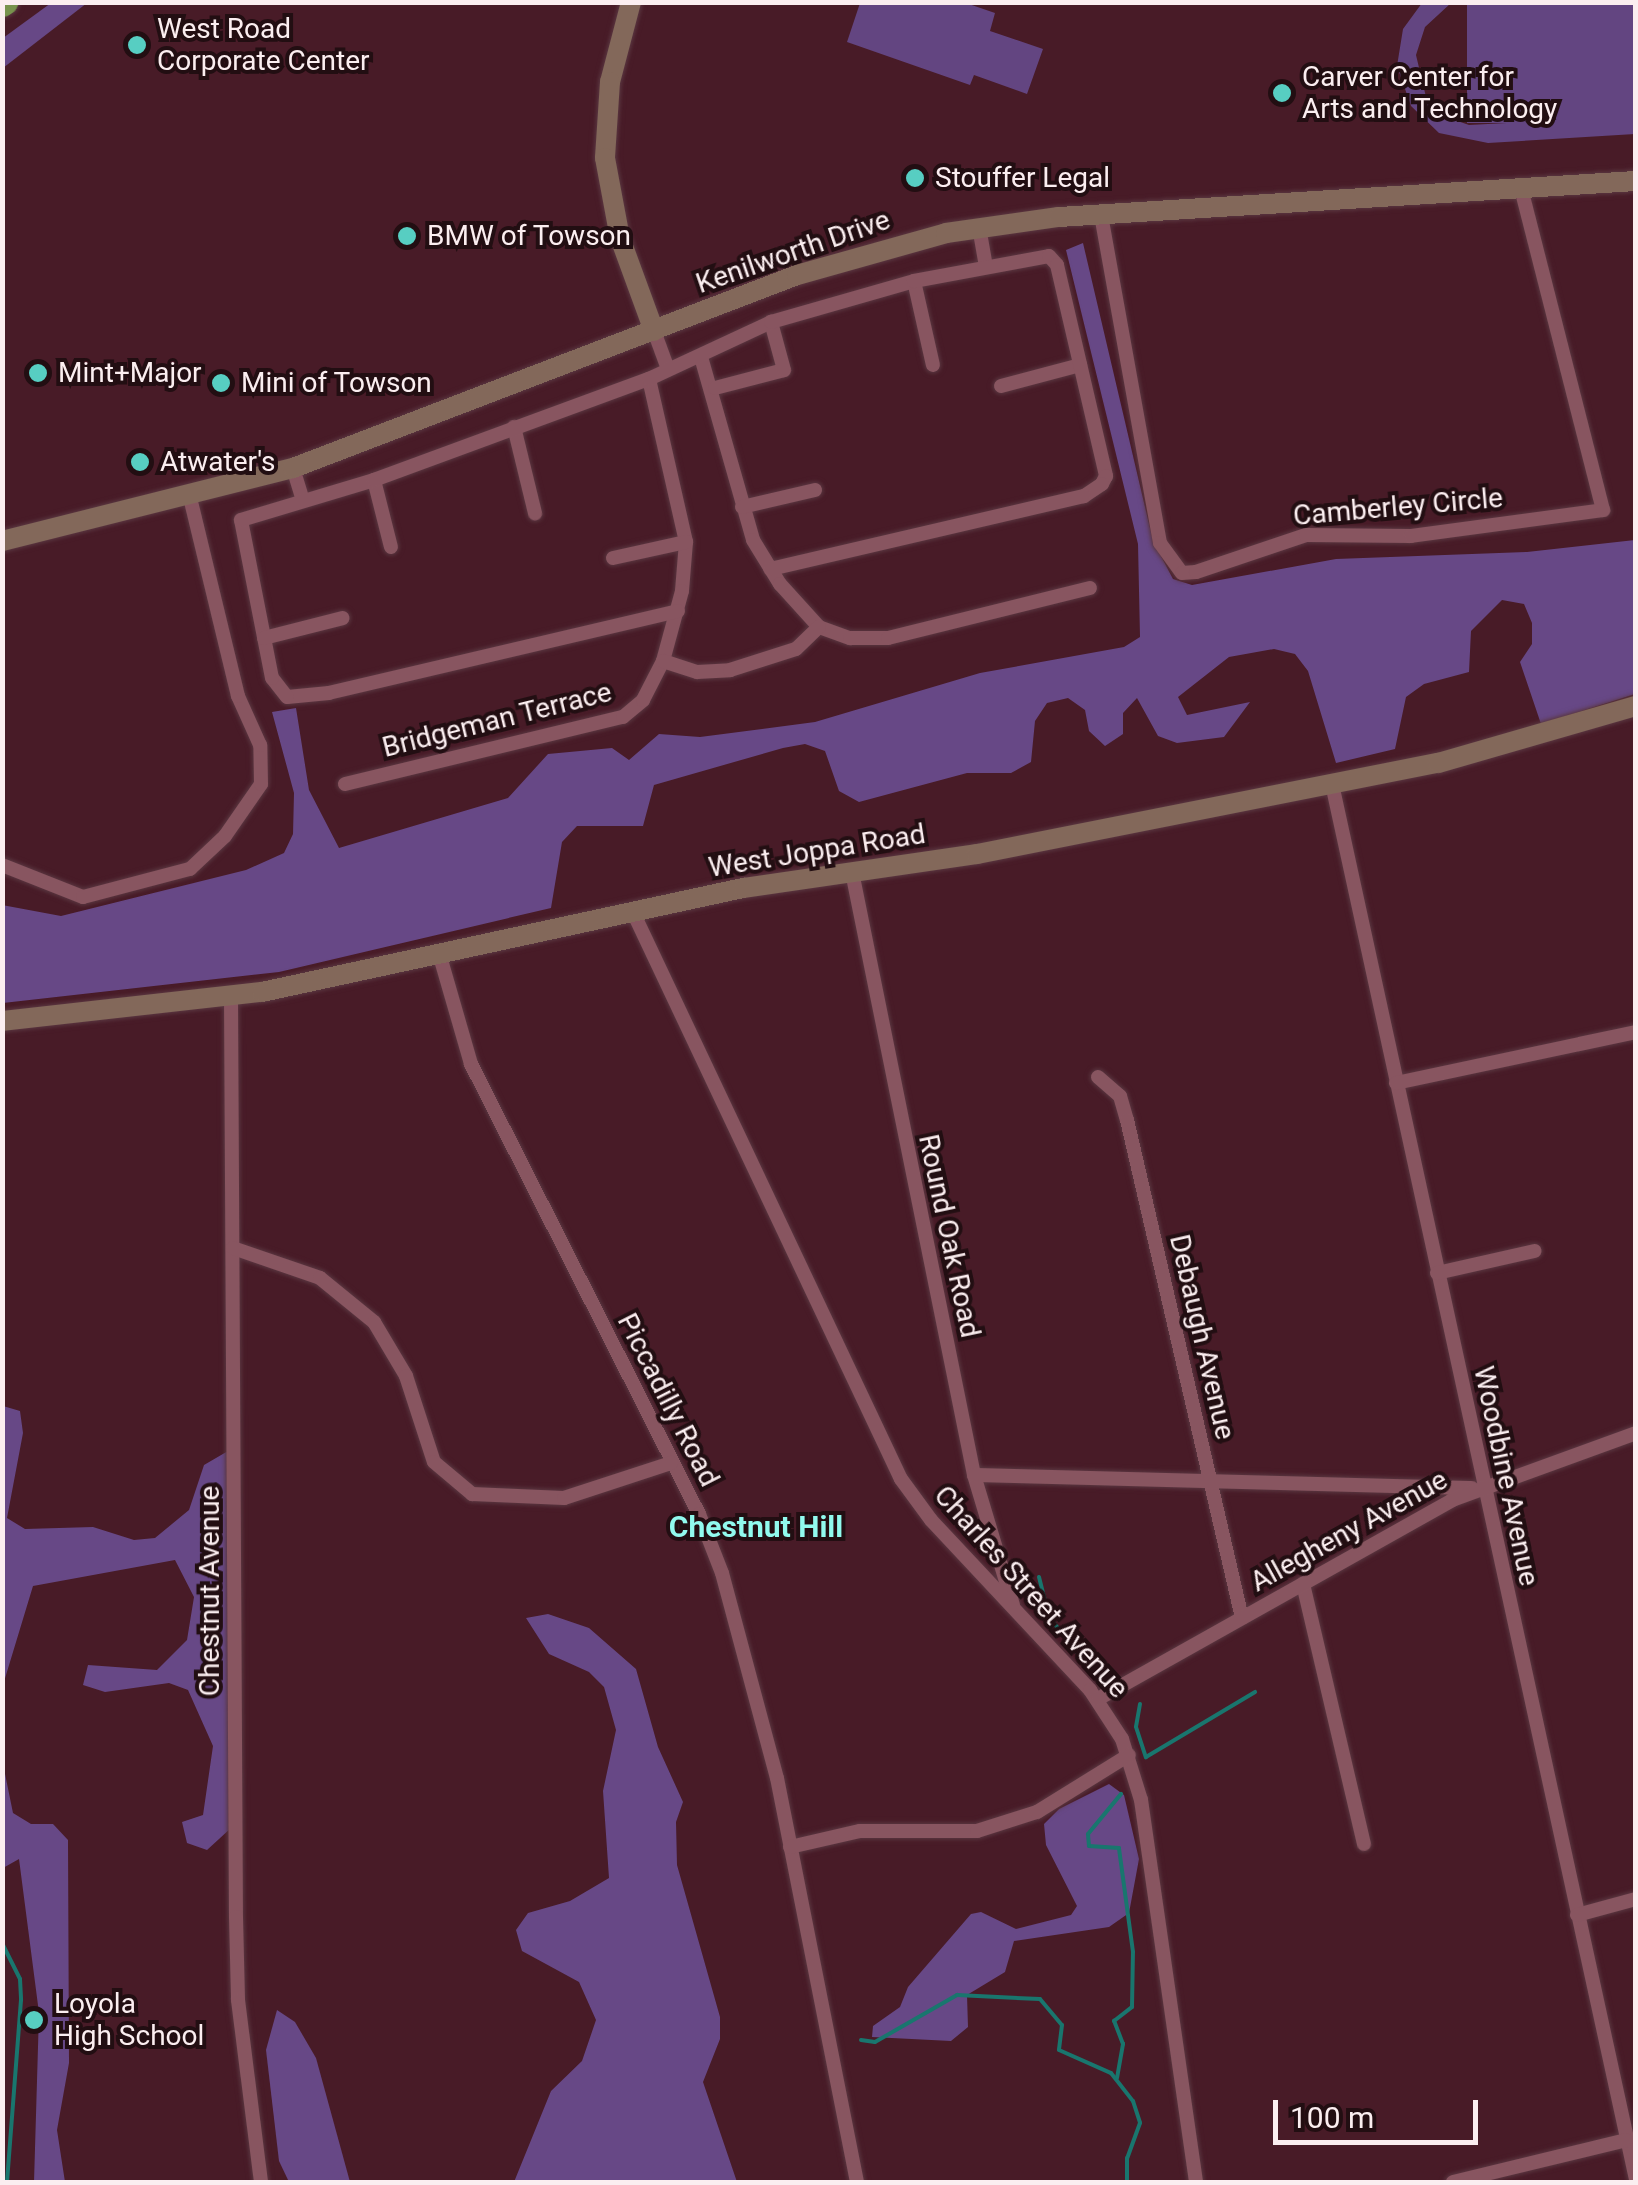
<!DOCTYPE html>
<style>
body{margin:0}
#map{position:relative;width:1638px;height:2185px;overflow:hidden;background:#481b27;font-family:Roboto,sans-serif}
div>[style]{position:absolute}
[style*='--x']{left:calc(var(--x)*1px);top:calc(var(--y)*1px);width:calc(var(--w)*1px);rotate:calc(var(--a)*1deg)}
.green>*{inset:0;background:#634581;transform-origin:0 0}
.forest>*{inset:0;background:#674886}
.stream>*{height:4px;margin:-2px;padding:0 2px;transform-origin:2px;border-radius:2px;background:#19766e}
.roads{filter:drop-shadow(0 0 2px #5a3741) drop-shadow(0 0 2px #5a3741)}
.street>*{height:14px;margin:-7px;padding:0 7px;transform-origin:7px;border-radius:7px;background:#885560}
.secondary>*{height:20px;margin:-10px;padding:0 10px;transform-origin:10px;border-radius:10px;background:#83685a}
.highway>*{height:25px;margin:-12.5px;padding:0 12.5px;transform-origin:12.5px;border-radius:12.5px;background:#78934d}
.dots>*{width:28px;height:28px;translate:-50% -50%;box-sizing:border-box;border:5px solid #220e12;border-radius:50%}
span{translate:-50% -50%;white-space:nowrap;text-align:center;line-height:1.15;-webkit-text-stroke:8px #220e12;paint-order:stroke}
.poi-label{font-size:28px;color:#fbeef0}
.left{translate:0 -50%;text-align:left}
.street-label{font-size:28px;color:#fbeef0}
.neighbourhood-label{font-size:30px;color:#91faee;font-weight:700}
.frame{position:absolute;inset:0;border:5px solid #fbeef0;pointer-events:none}
.scale{position:absolute;left:1273px;top:2100px;width:205px;height:45px;box-sizing:border-box;border:5px solid #fbeef0;border-top:0;padding-left:12px;font-size:30px;line-height:35px;white-space:nowrap;color:#fbeef0;-webkit-text-stroke:8px #220e12;paint-order:stroke}
</style>
<div id="map">
<div class="green">
<div style="clip-path:polygon(963px 2px,995px 13px,990px 31px,1043px 49px,1027px 94px,974px 75px,970px 85px,847px 42px,860px 3px)"></div>
<div style="clip-path:polygon(1422px 3px,1451px 3px,1425px 27px,1416px 55px,1426px 97px,1449px 118px,1469px 125px,1635px 116px,1635px 134px,1488px 143px,1439px 133px,1411px 106px,1397px 66px,1403px 29px)"></div>
<div style="left:1467px;top:3px;width:168px;height:120px"></div>
</div>
<div class="forest">
<div style="clip-path:polygon(51px 3px,87px 3px,3px 68px,3px 38px)"></div>
<div style="clip-path:polygon(1083px 243px,1153px 541px,1173px 579px,1192px 585px,1336px 559px,1527px 552px,1635px 540px,1635px 694px,1541px 724px,1520px 662px,1532px 644px,1532px 623px,1524px 604px,1502px 600px,1471px 631px,1469px 672px,1424px 684px,1406px 697px,1395px 749px,1336px 763px,1308px 671px,1295px 654px,1274px 649px,1229px 657px,1178px 697px,1187px 715px,1250px 702px,1224px 737px,1177px 743px,1158px 736px,1137px 698px,1123px 713px,1123px 734px,1105px 746px,1089px 731px,1085px 710px,1068px 698px,1047px 703px,1035px 721px,1031px 762px,1011px 773px,967px 773px,859px 802px,839px 791px,825px 751px,805px 744px,783px 748px,654px 785px,643px 826px,577px 826px,562px 842px,551px 908px,279px 972px,3px 1003px,2px 905px,61px 916px,246px 870px,284px 853px,293px 834px,294px 793px,272px 712px,296px 708px,309px 790px,339px 848px,508px 798px,548px 754px,612px 748px,629px 760px,659px 734px,700px 737px,815px 722px,980px 673px,1124px 647px,1140px 637px,1138px 544px,1066px 250px)"></div>
<div style="clip-path:polygon(3px 1406px,20px 1411px,23px 1433px,7px 1518px,25px 1529px,93px 1527px,134px 1540px,155px 1538px,189px 1510px,204px 1465px,228px 1451px,231px 1828px,207px 1850px,187px 1843px,182px 1822px,203px 1815px,213px 1746px,188px 1690px,169px 1683px,105px 1692px,83px 1685px,88px 1665px,157px 1670px,187px 1640px,194px 1597px,175px 1560px,33px 1586px,3px 1685px)"></div>
<div style="clip-path:polygon(548px 1614px,589px 1628px,636px 1669px,658px 1747px,683px 1802px,676px 1822px,677px 1865px,720px 2017px,720px 2039px,703px 2082px,737px 2182px,514px 2182px,551px 2091px,582px 2061px,596px 2020px,579px 1982px,522px 1951px,516px 1930px,528px 1913px,570px 1901px,609px 1878px,603px 1791px,616px 1730px,604px 1687px,589px 1672px,549px 1654px,526px 1618px)"></div>
<div style="clip-path:polygon(3px 1764px,13px 1813px,31px 1824px,53px 1824px,68px 1840px,69px 2063px,57px 2130px,65px 2182px,34px 2182px,39px 2013px,19px 1859px,3px 1868px)"></div>
<div style="clip-path:polygon(1109px 1784px,1124px 1795px,1139px 1859px,1129px 1913px,1109px 1927px,1014px 1941px,1005px 1972px,967px 1995px,968px 2027px,951px 2041px,872px 2037px,873px 2026px,900px 2007px,908px 1987px,971px 1914px,981px 1912px,1016px 1929px,1071px 1915px,1077px 1906px,1046px 1845px,1044px 1824px,1059px 1809px)"></div>
<div style="clip-path:polygon(277px 2010px,295px 2022px,316px 2058px,350px 2182px,289px 2182px,279px 2161px,266px 2050px)"></div>
</div>
<div class="stream">
<div style="--x:1039;--y:1577;--w:41;--a:76"></div>
<div style="--x:1049;--y:1617;--w:70;--a:51.3"></div>
<div style="--x:1140;--y:1704;--w:23;--a:100"></div>
<div style="--x:1136;--y:1727;--w:32;--a:72"></div>
<div style="--x:1146;--y:1757;--w:127;--a:-30.8"></div>
<div style="--x:2;--y:1943;--w:40;--a:63.4"></div>
<div style="--x:20;--y:1979;--w:21;--a:87"></div>
<div style="--x:21;--y:2000;--w:183;--a:94.4"></div>
<div style="--x:861;--y:2040;--w:14;--a:8"></div>
<div style="--x:875;--y:2042;--w:95;--a:-29.8"></div>
<div style="--x:957;--y:1995;--w:83;--a:2.8"></div>
<div style="--x:1040;--y:1999;--w:34;--a:50"></div>
<div style="--x:1062;--y:2025;--w:25;--a:97"></div>
<div style="--x:1059;--y:2050;--w:57;--a:23.9"></div>
<div style="--x:1111;--y:2073;--w:36;--a:52"></div>
<div style="--x:1133;--y:2101;--w:23;--a:72"></div>
<div style="--x:1140;--y:2123;--w:37;--a:110"></div>
<div style="--x:1127;--y:2158;--w:24;--a:90"></div>
<div style="--x:1117;--y:2078;--w:35;--a:-80"></div>
<div style="--x:1123;--y:2044;--w:25;--a:-111"></div>
<div style="--x:1114;--y:2021;--w:23;--a:-38"></div>
<div style="--x:1132;--y:2007;--w:55;--a:-89"></div>
<div style="--x:1133;--y:1952;--w:105;--a:-97.7"></div>
<div style="--x:1119;--y:1848;--w:30;--a:-176"></div>
<div style="--x:1089;--y:1846;--w:12;--a:-95"></div>
<div style="--x:1088;--y:1834;--w:52;--a:-50.5"></div>
</div>
<div class="roads">
<div class="street">
<div style="--x:1101;--y:215;--w:333;--a:79.8"></div>
<div style="--x:1160;--y:543;--w:37;--a:54"></div>
<div style="--x:1182;--y:573;--w:14;--a:-4"></div>
<div style="--x:1196;--y:572;--w:116;--a:-18.6"></div>
<div style="--x:1306;--y:535;--w:105;--a:0.5"></div>
<div style="--x:1411;--y:536;--w:194;--a:-7.7"></div>
<div style="--x:1603;--y:510;--w:332;--a:-104.3"></div>
<div style="--x:979;--y:227;--w:39;--a:80"></div>
<div style="--x:914;--y:281;--w:86;--a:77.3"></div>
<div style="--x:654;--y:331;--w:40;--a:69.8"></div>
<div style="--x:701;--y:357;--w:190;--a:74.1"></div>
<div style="--x:753;--y:540;--w:52;--a:58.5"></div>
<div style="--x:780;--y:584;--w:58;--a:47.8"></div>
<div style="--x:819;--y:627;--w:33;--a:20"></div>
<div style="--x:850;--y:638;--w:38;--a:0"></div>
<div style="--x:888;--y:638;--w:208;--a:-13.9"></div>
<div style="--x:649;--y:379;--w:167;--a:77.2"></div>
<div style="--x:686;--y:542;--w:49;--a:94.7"></div>
<div style="--x:682;--y:591;--w:73;--a:105.2"></div>
<div style="--x:1001;--y:386;--w:82;--a:-14.9"></div>
<div style="--x:715;--y:388;--w:71;--a:-14.6"></div>
<div style="--x:784;--y:370;--w:50;--a:-105.2"></div>
<div style="--x:514;--y:427;--w:89;--a:76.3"></div>
<div style="--x:293;--y:468;--w:34;--a:73"></div>
<div style="--x:374;--y:480;--w:69;--a:75.8"></div>
<div style="--x:742;--y:507;--w:75;--a:-13.1"></div>
<div style="--x:613;--y:558;--w:75;--a:-12.4"></div>
<div style="--x:678;--y:611;--w:359;--a:166.8"></div>
<div style="--x:329;--y:693;--w:42;--a:174.6"></div>
<div style="--x:287;--y:697;--w:24;--a:-128"></div>
<div style="--x:272;--y:678;--w:161;--a:-101.1"></div>
<div style="--x:241;--y:520;--w:139;--a:-16.7"></div>
<div style="--x:374;--y:480;--w:293;--a:-20.2"></div>
<div style="--x:649;--y:379;--w:135;--a:-25"></div>
<div style="--x:771;--y:322;--w:149;--a:-16"></div>
<div style="--x:914;--y:281;--w:137;--a:-10.5"></div>
<div style="--x:1049;--y:256;--w:12;--a:48"></div>
<div style="--x:1057;--y:265;--w:217;--a:76.9"></div>
<div style="--x:1106;--y:476;--w:9;--a:117"></div>
<div style="--x:1102;--y:484;--w:22;--a:146"></div>
<div style="--x:1084;--y:496;--w:322;--a:166.9"></div>
<div style="--x:264;--y:638;--w:81;--a:-14.2"></div>
<div style="--x:345;--y:784;--w:286;--a:-13.6"></div>
<div style="--x:623;--y:717;--w:26;--a:-40"></div>
<div style="--x:643;--y:700;--w:44;--a:-62.9"></div>
<div style="--x:663;--y:661;--w:36;--a:18"></div>
<div style="--x:697;--y:672;--w:33;--a:-3"></div>
<div style="--x:730;--y:670;--w:69;--a:-17.7"></div>
<div style="--x:796;--y:649;--w:32;--a:-44"></div>
<div style="--x:1332;--y:784;--w:1428;--a:77.71"></div>
<div style="--x:2;--y:865;--w:87;--a:21.6"></div>
<div style="--x:83;--y:897;--w:111;--a:-14.7"></div>
<div style="--x:190;--y:869;--w:48;--a:-43.3"></div>
<div style="--x:225;--y:836;--w:63;--a:-55.3"></div>
<div style="--x:261;--y:784;--w:39;--a:-91"></div>
<div style="--x:260;--y:745;--w:54;--a:-114.2"></div>
<div style="--x:238;--y:696;--w:204;--a:-103.6"></div>
<div style="--x:852;--y:872;--w:615;--a:78.56"></div>
<div style="--x:974;--y:1475;--w:136;--a:73.3"></div>
<div style="--x:632;--y:910;--w:629;--a:64.7"></div>
<div style="--x:901;--y:1479;--w:51;--a:53.8"></div>
<div style="--x:931;--y:1520;--w:233;--a:46.9"></div>
<div style="--x:1090;--y:1690;--w:59;--a:56.9"></div>
<div style="--x:1122;--y:1739;--w:64;--a:72.7"></div>
<div style="--x:1141;--y:1800;--w:386;--a:81.8"></div>
<div style="--x:439;--y:953;--w:116;--a:73.9"></div>
<div style="--x:471;--y:1064;--w:504;--a:63.13"></div>
<div style="--x:699;--y:1514;--w:63;--a:68.7"></div>
<div style="--x:722;--y:1573;--w:212;--a:75"></div>
<div style="--x:777;--y:1778;--w:412;--a:78.8"></div>
<div style="--x:231;--y:998;--w:919;--a:89.69"></div>
<div style="--x:236;--y:1917;--w:83;--a:88.6"></div>
<div style="--x:238;--y:2000;--w:183;--a:82.8"></div>
<div style="--x:1098;--y:1077;--w:29;--a:41"></div>
<div style="--x:1120;--y:1096;--w:25;--a:74"></div>
<div style="--x:1127;--y:1120;--w:511;--a:77"></div>
<div style="--x:1396;--y:1083;--w:245;--a:-12"></div>
<div style="--x:233;--y:1248;--w:92;--a:19"></div>
<div style="--x:320;--y:1278;--w:70;--a:39.2"></div>
<div style="--x:374;--y:1322;--w:63;--a:59.3"></div>
<div style="--x:406;--y:1376;--w:90;--a:72"></div>
<div style="--x:434;--y:1462;--w:50;--a:40.1"></div>
<div style="--x:472;--y:1494;--w:92;--a:2.5"></div>
<div style="--x:564;--y:1498;--w:113;--a:-18.1"></div>
<div style="--x:1437;--y:1273;--w:100;--a:-12.7"></div>
<div style="--x:974;--y:1475;--w:498;--a:1.5"></div>
<div style="--x:1303;--y:1584;--w:267;--a:76.8"></div>
<div style="--x:1098;--y:1699;--w:406;--a:-29.3"></div>
<div style="--x:1452;--y:1500;--w:196;--a:-20"></div>
<div style="--x:790;--y:1847;--w:72;--a:-12.9"></div>
<div style="--x:860;--y:1831;--w:117;--a:0"></div>
<div style="--x:977;--y:1831;--w:63;--a:-17.6"></div>
<div style="--x:1037;--y:1812;--w:108;--a:-31.8"></div>
<div style="--x:1577;--y:1915;--w:61;--a:-15.2"></div>
<div style="--x:1453;--y:2182;--w:178;--a:-13.6"></div>
</div>
<div class="secondary">
<div style="--x:631;--y:2;--w:83;--a:104.7"></div>
<div style="--x:610;--y:82;--w:76;--a:93.8"></div>
<div style="--x:605;--y:158;--w:81;--a:79.4"></div>
<div style="--x:620;--y:238;--w:99;--a:69.9"></div>
<div style="--x:2;--y:541;--w:300;--a:-14.1"></div>
<div style="--x:293;--y:468;--w:540;--a:-20.95"></div>
<div style="--x:797;--y:275;--w:155;--a:-15.7"></div>
<div style="--x:946;--y:233;--w:114;--a:-8.1"></div>
<div style="--x:1059;--y:217;--w:578;--a:-3.57"></div>
<div style="--x:2;--y:1021;--w:262;--a:-6.4"></div>
<div style="--x:262;--y:992;--w:493;--a:-12.2"></div>
<div style="--x:744;--y:888;--w:235;--a:-8.3"></div>
<div style="--x:977;--y:854;--w:470;--a:-11.2"></div>
<div style="--x:1438;--y:763;--w:206;--a:-16.1"></div>
</div>
<div class="highway">
<div style="--x:2;--y:4;--w:4;--a:-34"></div>
</div>
</div>
<div class="dots">
<div style="left:137px;top:45px;background:#57cec2"></div>
<div style="left:1282px;top:93px;background:#57cec2"></div>
<div style="left:915px;top:178px;background:#57cec2"></div>
<div style="left:407px;top:236px;background:#57cec2"></div>
<div style="left:38px;top:373px;background:#57cec2"></div>
<div style="left:221px;top:383px;background:#57cec2"></div>
<div style="left:140px;top:462px;background:#57cec2"></div>
<div style="left:34px;top:2020px;background:#57cec2"></div>
</div>
<div class="poi-label">
<span class="left" style="left:157px;top:45px">West Road<br>Corporate Center</span>
<span class="left" style="left:1302px;top:93px">Carver Center for<br>Arts and Technology</span>
<span class="left" style="left:935px;top:178px">Stouffer Legal</span>
<span class="left" style="left:427px;top:236px">BMW of Towson</span>
<span class="left" style="left:58px;top:373px">Mint+Major</span>
<span class="left" style="left:241px;top:383px">Mini of Towson</span>
<span class="left" style="left:160px;top:462px">Atwater's</span>
<span class="left" style="left:54px;top:2020px">Loyola<br>High School</span>
</div>
<div class="street-label">
<span style="left:793px;top:252px;rotate:-19deg">Kenilworth Drive</span>
<span style="left:1398px;top:507px;rotate:-5deg">Camberley Circle</span>
<span style="left:497px;top:720px;rotate:-14deg">Bridgeman Terrace</span>
<span style="left:817px;top:851px;rotate:-9deg">West Joppa Road</span>
<span style="left:949px;top:1236px;rotate:78deg">Round Oak Road</span>
<span style="left:1202px;top:1337px;rotate:77deg">Debaugh Avenue</span>
<span style="left:668px;top:1400px;rotate:63deg">Piccadilly Road</span>
<span style="left:1506px;top:1476px;rotate:78deg">Woodbine Avenue</span>
<span style="left:1349px;top:1531px;rotate:-29deg">Allegheny Avenue</span>
<span style="left:210px;top:1591px;rotate:-90deg">Chestnut Avenue</span>
<span style="left:1031px;top:1592px;rotate:48deg">Charles Street Avenue</span>
</div>
<div class="neighbourhood-label">
<span style="left:756px;top:1527px">Chestnut Hill</span>
</div>
<div class="frame"></div>
<div class="scale">100 m</div>
</div>
